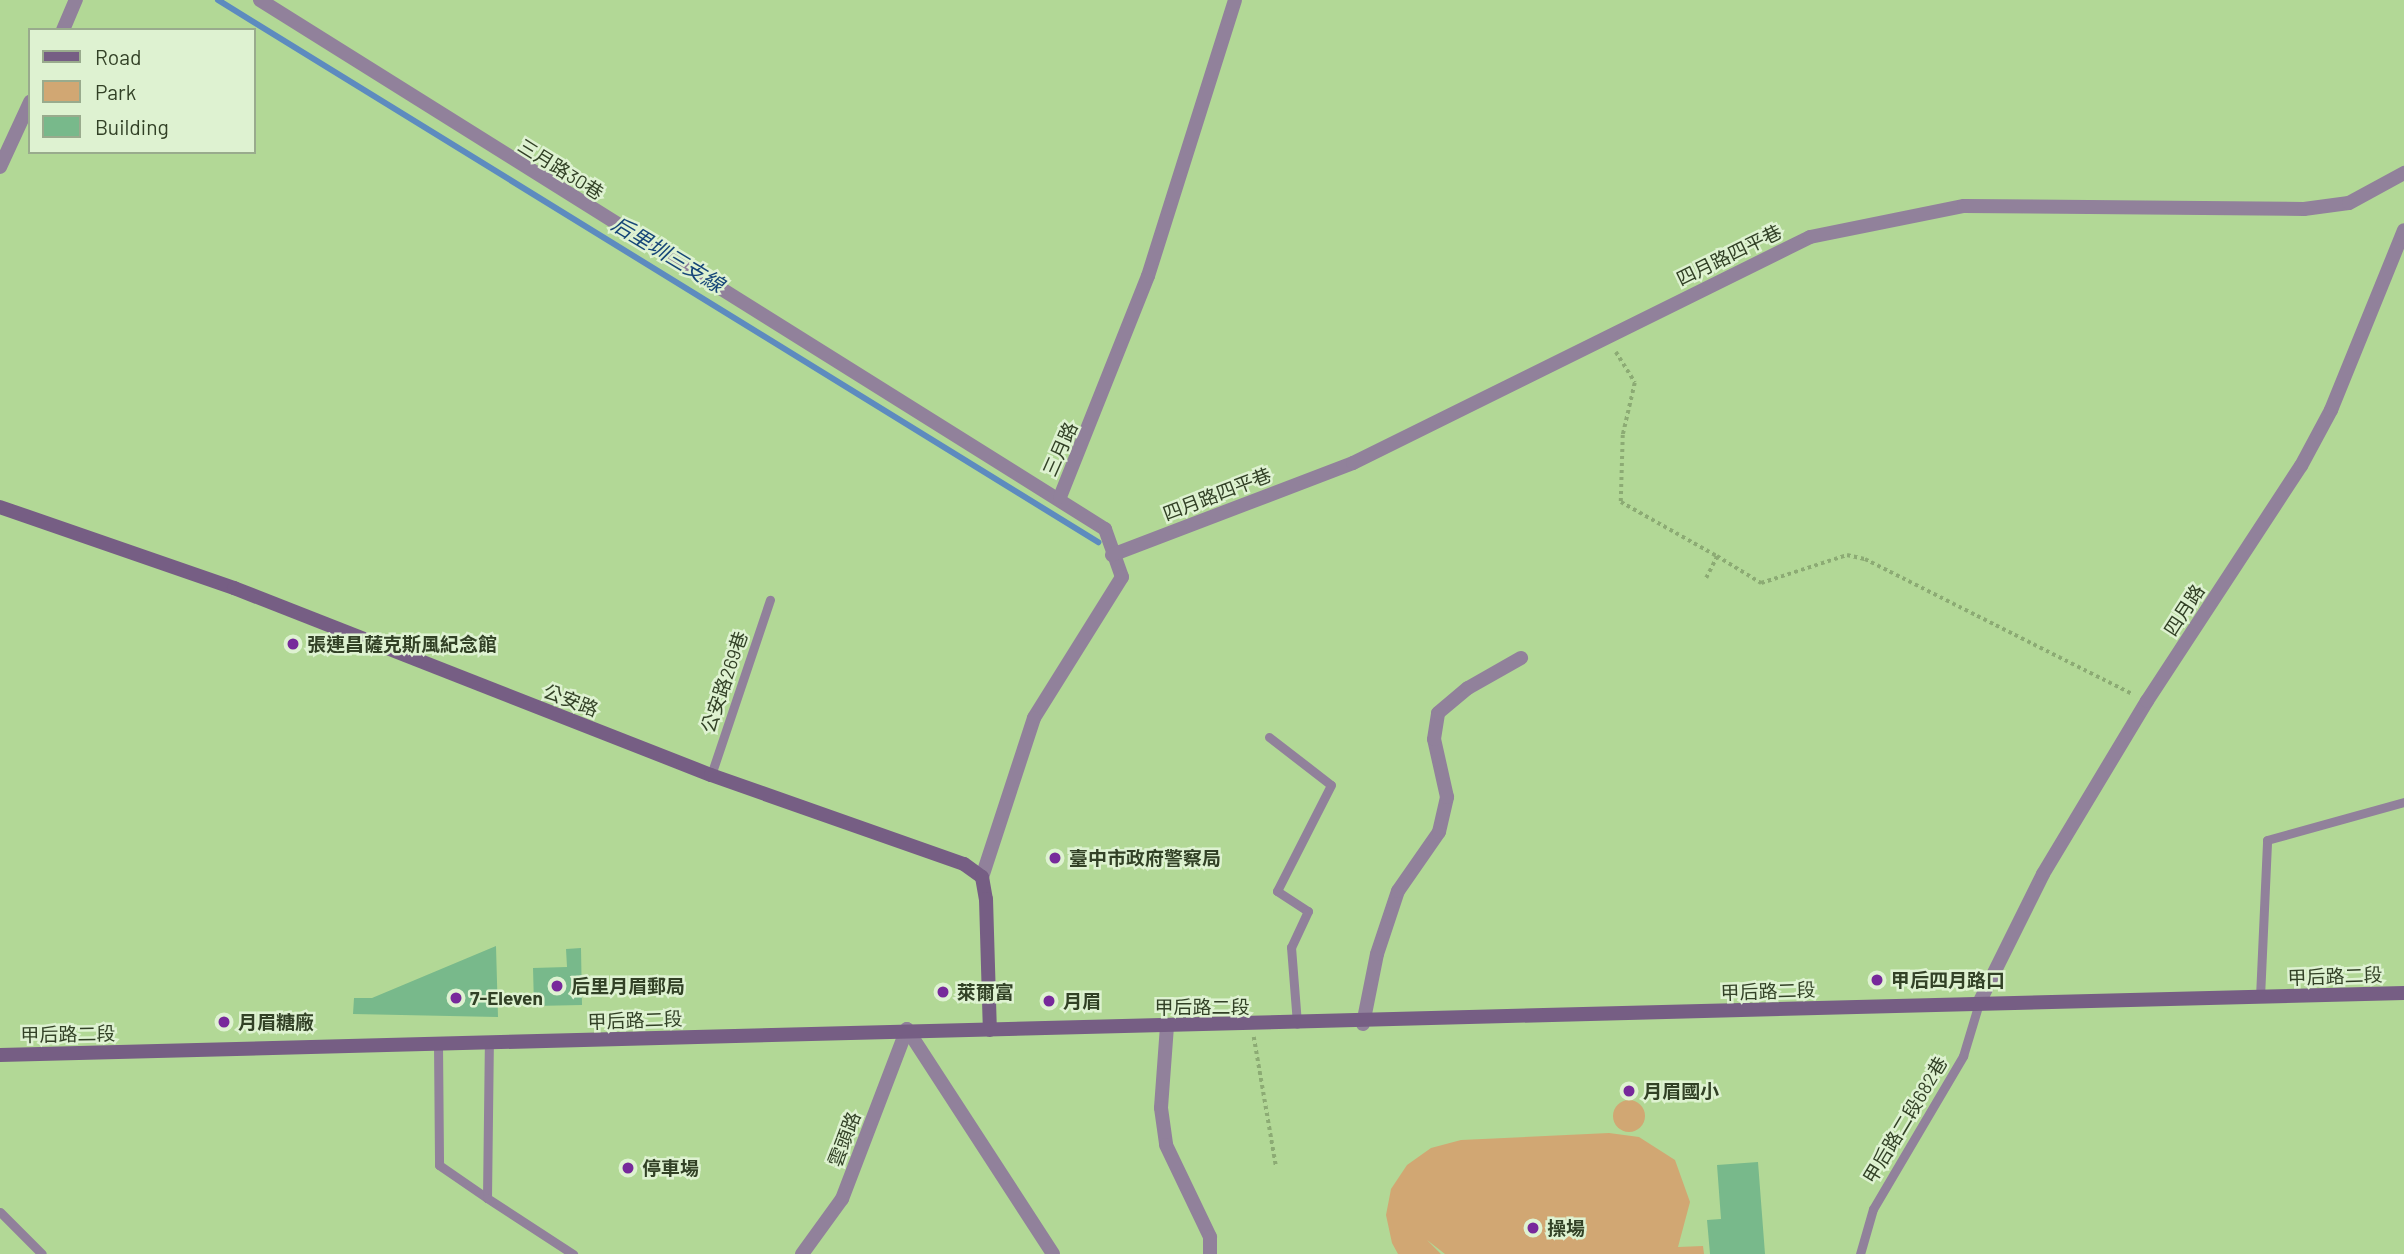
<!DOCTYPE html>
<meta charset="utf-8">
<style>
body{margin:0}
#map{position:relative;width:2404px;height:1254px;overflow:hidden;background:#b2d896;font-family:Barlow,"Noto Sans TC",sans-serif}
div>[style]{position:absolute}
[style*='--x']{left:calc(var(--x)*1px);top:calc(var(--y)*1px);width:calc(var(--w)*1px);rotate:calc(var(--a)*1deg)}
.green>*{inset:0;background:#d1a773}
.round{border-radius:50%}
.stream>*{height:6px;margin:-3px;padding:0 3px;transform-origin:3px;border-radius:3px;background:#5d8bbf}
.building>*{inset:0;background:#78b98b}
.path>*{height:3.5px;margin-top:-1.75px;transform-origin:0;background:repeating-linear-gradient(90deg,#8cab74 0 3.5px,transparent 0 7px)}
.service>*{height:9px;margin:-4.5px;padding:0 4.5px;transform-origin:4.5px;border-radius:4.5px;background:#91819b}
.minor>*{height:14px;margin:-7px;padding:0 7px;transform-origin:7px;border-radius:7px;background:#91819b}
.tertiary>*{height:14px;margin:-7px;padding:0 7px;transform-origin:7px;border-radius:7px;background:#91819b}
.secondary>*{height:14px;margin:-7px;padding:0 7px;transform-origin:7px;border-radius:7px;background:#765e84}
.dots>*{width:19px;height:19px;translate:-50% -50%;box-sizing:border-box;border:4px solid #def2d1;border-radius:50%}
span{translate:-50% -50%;white-space:nowrap;text-align:center;line-height:1.15;-webkit-text-stroke:5px #def2d1;paint-order:stroke}
.street-label{font-size:19px;color:#324126}
.poi-label{font-size:19px;color:#324126;font-weight:700}
.left{translate:0 -50%;text-align:left}
.water-label{font-size:21px;color:#164678;font-style:italic}
.legend{position:absolute;left:28px;top:28px;width:228px;height:126px;box-sizing:border-box;background:#def2d1;border:2px solid #99ab8d;margin:0;padding:9px 12px;list-style:none;font-size:21px;color:#324126}
.legend li{display:flex;align-items:center;gap:14px;height:35px}
.legend b{width:35px;border:2px solid #99ab8d}
</style>
<div id="map">
<div class="green">
<div class="round" style="left:1613px;top:1100px;width:32px;height:32px"></div>
<div style="clip-path:polygon(1609px 1133px,1639px 1137px,1675px 1160px,1690px 1202px,1678px 1247px,1703px 1246px,1704px 1254px,1445px 1254px,1427px 1240px,1441px 1254px,1398px 1254px,1392px 1243px,1386px 1215px,1391px 1189px,1407px 1165px,1431px 1148px,1461px 1140px)"></div>
</div>
<div class="stream">
<div style="--x:218;--y:0;--w:1034;--a:31.63"></div>
</div>
<div class="building">
<div style="clip-path:polygon(496px 946px,498px 1017px,353px 1014px,354px 998px,372px 998px)"></div>
<div style="clip-path:polygon(581px 948px,582px 1005px,534px 1006px,533px 968px,567px 967px,566px 949px)"></div>
<div style="clip-path:polygon(1758px 1162px,1765px 1254px,1710px 1254px,1707px 1220px,1721px 1219px,1717px 1165px)"></div>
</div>
<div class="path">
<div style="--x:1616;--y:352;--w:36;--a:58"></div>
<div style="--x:1635;--y:383;--w:53;--a:103"></div>
<div style="--x:1623;--y:435;--w:67;--a:91.7"></div>
<div style="--x:1621;--y:502;--w:110;--a:29.4"></div>
<div style="--x:1706;--y:578;--w:25;--a:-63"></div>
<div style="--x:1717;--y:556;--w:52;--a:31.5"></div>
<div style="--x:1761;--y:583;--w:90;--a:-18"></div>
<div style="--x:1847;--y:555;--w:18;--a:13"></div>
<div style="--x:1865;--y:559;--w:299;--a:26.8"></div>
<div style="--x:1254;--y:1037;--w:131;--a:80.3"></div>
</div>
<div class="service">
<div style="--x:1269;--y:737;--w:78;--a:37.7"></div>
<div style="--x:1331;--y:785;--w:119;--a:117"></div>
<div style="--x:1277;--y:891;--w:37;--a:33"></div>
<div style="--x:1308;--y:911;--w:40;--a:115"></div>
<div style="--x:1291;--y:947;--w:77;--a:85.5"></div>
<div style="--x:711;--y:775;--w:185;--a:-71.4"></div>
<div style="--x:2260;--y:997;--w:157;--a:-87.4"></div>
<div style="--x:2267;--y:840;--w:142;--a:-15.5"></div>
<div style="--x:438;--y:1044;--w:121;--a:89.5"></div>
<div style="--x:439;--y:1165;--w:58;--a:34.5"></div>
<div style="--x:487;--y:1198;--w:154;--a:-89.3"></div>
<div style="--x:487;--y:1198;--w:103;--a:33.1"></div>
<div style="--x:0;--y:1212;--w:59;--a:45"></div>
<div style="--x:1860;--y:1254;--w:47;--a:-73.9"></div>
<div style="--x:1873;--y:1209;--w:178;--a:-59.5"></div>
<div style="--x:1963;--y:1056;--w:55;--a:-73.2"></div>
</div>
<div class="minor">
<div style="--x:260;--y:0;--w:997;--a:32.05"></div>
<div style="--x:1105;--y:529;--w:51;--a:70.5"></div>
<div style="--x:1122;--y:577;--w:166;--a:122"></div>
<div style="--x:1034;--y:718;--w:167;--a:108.1"></div>
<div style="--x:63;--y:30;--w:33;--a:-67"></div>
<div style="--x:0;--y:167;--w:72;--a:-65.2"></div>
<div style="--x:1060;--y:497;--w:238;--a:-68.3"></div>
<div style="--x:1148;--y:276;--w:289;--a:-72.5"></div>
<div style="--x:1112;--y:555;--w:258;--a:-20.9"></div>
<div style="--x:1353;--y:463;--w:510;--a:-26.31"></div>
<div style="--x:1810;--y:237;--w:157;--a:-11.4"></div>
<div style="--x:1964;--y:206;--w:340;--a:0.5"></div>
<div style="--x:2304;--y:209;--w:45;--a:-7.6"></div>
<div style="--x:2349;--y:203;--w:63;--a:-28.6"></div>
<div style="--x:1363;--y:1024;--w:71;--a:-78.7"></div>
<div style="--x:1377;--y:954;--w:66;--a:-71.6"></div>
<div style="--x:1398;--y:891;--w:72;--a:-55.2"></div>
<div style="--x:1439;--y:832;--w:36;--a:-77"></div>
<div style="--x:1447;--y:797;--w:59;--a:-102.6"></div>
<div style="--x:1434;--y:739;--w:26;--a:-81"></div>
<div style="--x:1438;--y:713;--w:39;--a:-40"></div>
<div style="--x:1468;--y:688;--w:61;--a:-29.5"></div>
<div style="--x:1167;--y:1026;--w:82;--a:94.2"></div>
<div style="--x:1161;--y:1108;--w:37;--a:82"></div>
<div style="--x:1166;--y:1145;--w:102;--a:64.4"></div>
<div style="--x:1210;--y:1237;--w:17;--a:90"></div>
<div style="--x:907;--y:1029;--w:268;--a:57"></div>
<div style="--x:802;--y:1254;--w:68;--a:-54"></div>
<div style="--x:842;--y:1199;--w:182;--a:-69.1"></div>
</div>
<div class="tertiary">
<div style="--x:1979;--y:1003;--w:144;--a:-63.6"></div>
<div style="--x:2043;--y:874;--w:202;--a:-59"></div>
<div style="--x:2147;--y:701;--w:281;--a:-56.8"></div>
<div style="--x:2301;--y:466;--w:64;--a:-61.8"></div>
<div style="--x:2331;--y:410;--w:194;--a:-67.9"></div>
</div>
<div class="secondary">
<div style="--x:0;--y:507;--w:248;--a:19.1"></div>
<div style="--x:234;--y:588;--w:512;--a:21.41"></div>
<div style="--x:711;--y:775;--w:268;--a:19.4"></div>
<div style="--x:964;--y:864;--w:22;--a:36"></div>
<div style="--x:982;--y:877;--w:22;--a:80"></div>
<div style="--x:986;--y:899;--w:131;--a:88.3"></div>
<div style="--x:0;--y:1055;--w:2405;--a:-1.48"></div>
</div>
<div class="dots">
<div style="left:293px;top:644px;background:#77299b"></div>
<div style="left:1055px;top:858px;background:#77299b"></div>
<div style="left:1877px;top:980px;background:#77299b"></div>
<div style="left:557px;top:986px;background:#77299b"></div>
<div style="left:943px;top:992px;background:#77299b"></div>
<div style="left:456px;top:998px;background:#77299b"></div>
<div style="left:1049px;top:1001px;background:#77299b"></div>
<div style="left:224px;top:1022px;background:#77299b"></div>
<div style="left:1629px;top:1091px;background:#77299b"></div>
<div style="left:628px;top:1168px;background:#77299b"></div>
<div style="left:1533px;top:1228px;background:#77299b"></div>
</div>
<div class="street-label">
<span style="left:561px;top:169px;rotate:32deg">三月路30巷</span>
<span style="left:1729px;top:255px;rotate:-26deg">四月路四平巷</span>
<span style="left:1060px;top:449px;rotate:-66deg">三月路</span>
<span style="left:1217px;top:494px;rotate:-21deg">四月路四平巷</span>
<span style="left:2184px;top:610px;rotate:-57deg">四月路</span>
<span style="left:724px;top:682px;rotate:-71deg">公安路269巷</span>
<span style="left:571px;top:700px;rotate:21deg">公安路</span>
<span style="left:2335px;top:976px;rotate:-2deg">甲后路二段</span>
<span style="left:1768px;top:991px;rotate:-2deg">甲后路二段</span>
<span style="left:1202px;top:1007px">甲后路二段</span>
<span style="left:635px;top:1020px;rotate:-2deg">甲后路二段</span>
<span style="left:68px;top:1034px;rotate:-1deg">甲后路二段</span>
<span style="left:1905px;top:1120px;rotate:-59deg">甲后路二段682巷</span>
<span style="left:844px;top:1139px;rotate:-69deg">雲頭路</span>
</div>
<div class="poi-label">
<span class="left" style="left:307px;top:644px">張連昌薩克斯風紀念館</span>
<span class="left" style="left:1069px;top:858px">臺中市政府警察局</span>
<span class="left" style="left:1891px;top:980px">甲后四月路口</span>
<span class="left" style="left:571px;top:986px">后里月眉郵局</span>
<span class="left" style="left:957px;top:992px">萊爾富</span>
<span class="left" style="left:470px;top:998px">7-Eleven</span>
<span class="left" style="left:1063px;top:1001px">月眉</span>
<span class="left" style="left:238px;top:1022px">月眉糖廠</span>
<span class="left" style="left:1643px;top:1091px">月眉國小</span>
<span class="left" style="left:642px;top:1168px">停車場</span>
<span class="left" style="left:1547px;top:1228px">操場</span>
</div>
<div class="water-label">
<span style="left:668px;top:254px;rotate:31deg">后里圳三支線</span>
</div>
<ul class="legend">
<li><b style="height:9px;background:#765e84"></b>Road</li>
<li><b style="height:19px;background:#d1a773"></b>Park</li>
<li><b style="height:19px;background:#78b98b"></b>Building</li>
</ul>
</div>
